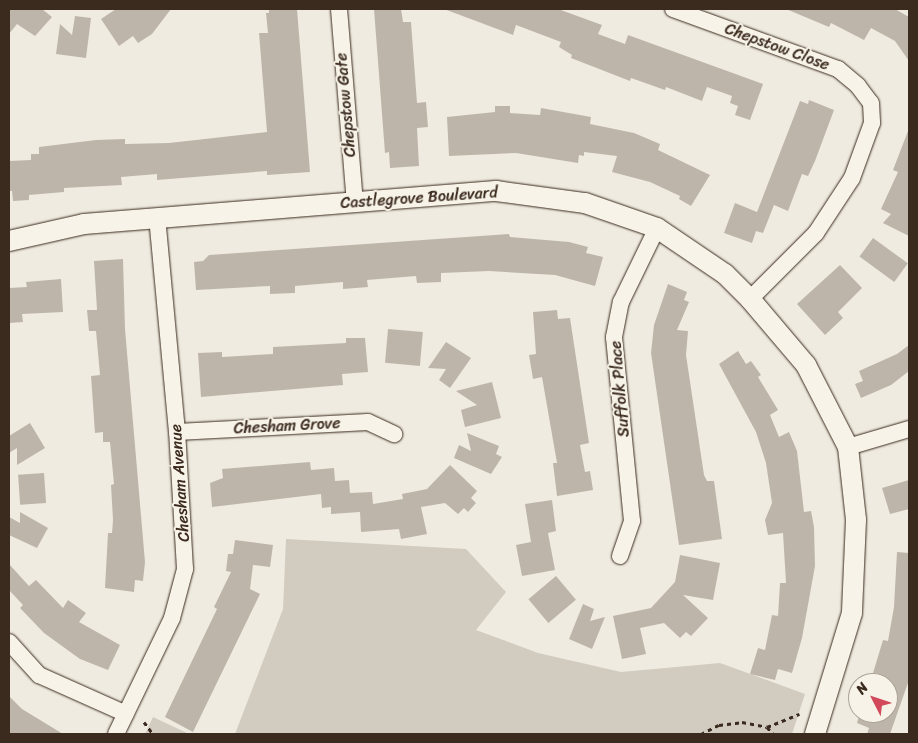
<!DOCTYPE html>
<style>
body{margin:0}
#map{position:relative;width:918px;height:743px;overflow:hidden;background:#efebe0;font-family:Sriracha,sans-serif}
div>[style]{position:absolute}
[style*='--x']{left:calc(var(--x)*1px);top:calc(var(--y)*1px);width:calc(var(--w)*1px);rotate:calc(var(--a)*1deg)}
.green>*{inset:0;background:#d1cbc0}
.building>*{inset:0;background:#bdb5aa;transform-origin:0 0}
.path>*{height:3px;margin-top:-1.5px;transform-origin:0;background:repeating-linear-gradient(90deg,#3b2a1e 0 4px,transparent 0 8px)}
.roads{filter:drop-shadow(0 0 1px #3b2a1e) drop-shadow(0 0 1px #3b2a1e)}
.minor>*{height:16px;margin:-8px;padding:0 8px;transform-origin:8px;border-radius:8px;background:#f7f3e8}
.tertiary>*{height:20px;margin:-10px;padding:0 10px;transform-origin:10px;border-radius:10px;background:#f7f3e8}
span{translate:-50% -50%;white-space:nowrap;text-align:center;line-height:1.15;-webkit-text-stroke:4px #f7f3e8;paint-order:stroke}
.street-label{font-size:16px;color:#3b2a1e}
.frame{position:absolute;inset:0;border:10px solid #3b2a1e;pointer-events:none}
.north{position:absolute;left:848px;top:673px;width:50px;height:50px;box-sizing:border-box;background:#f7f3e8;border:1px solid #aca397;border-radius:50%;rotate:311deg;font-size:14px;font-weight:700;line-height:20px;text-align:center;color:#3b2a1e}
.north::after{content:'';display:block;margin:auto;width:18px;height:22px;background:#d1495b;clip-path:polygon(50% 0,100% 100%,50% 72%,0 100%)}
</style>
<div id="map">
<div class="green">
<div style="clip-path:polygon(286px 539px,466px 549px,506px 592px,476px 630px,538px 653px,621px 672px,720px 663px,805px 694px,792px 734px,235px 734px,283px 609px)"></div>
<div style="clip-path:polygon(153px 717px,189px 734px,145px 734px)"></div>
</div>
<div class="building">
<div style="clip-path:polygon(9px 9px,42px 9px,52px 17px,35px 36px,17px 24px,9px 34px)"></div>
<div style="clip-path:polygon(116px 9px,171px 9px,152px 34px,138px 43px,133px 36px,119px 46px,101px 19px)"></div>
<div style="clip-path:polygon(269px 9px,297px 9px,310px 172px,267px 175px,267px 171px,157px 180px,157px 174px,121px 177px,122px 185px,64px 188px,64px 192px,29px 195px,29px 200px,13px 201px,12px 191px,9px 191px,9px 161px,31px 160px,31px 154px,39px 154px,39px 147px,96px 140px,125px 139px,125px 144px,169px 143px,267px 132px,259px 33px,268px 33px,266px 13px,269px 13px)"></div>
<div style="clip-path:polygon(374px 9px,401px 9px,403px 22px,411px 22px,417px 103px,426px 102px,428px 127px,417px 128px,419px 166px,390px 168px,389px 152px,385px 153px)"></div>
<div style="clip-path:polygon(444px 9px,558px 9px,602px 25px,598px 34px,625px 44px,628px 35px,763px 84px,750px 120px,735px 115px,738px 106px,730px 103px,732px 96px,707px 87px,702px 101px,666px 87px,665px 90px,631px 78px,630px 81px,571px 58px,572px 55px,559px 47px,561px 42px,516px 25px,513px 35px)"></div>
<div style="clip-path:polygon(786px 9px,895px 9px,909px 17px,909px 61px,895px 41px,871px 28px,864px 40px,831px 23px,829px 27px)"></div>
<div style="clip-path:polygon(75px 16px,91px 18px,86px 58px,56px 54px,60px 24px,72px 35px)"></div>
<div style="clip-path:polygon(809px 100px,834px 110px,815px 161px,808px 176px,802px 174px,788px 211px,774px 205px,763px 233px,756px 231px,752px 243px,724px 233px,735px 203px,757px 212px,800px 101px,808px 104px)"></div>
<div style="clip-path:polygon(495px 106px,510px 106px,510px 113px,540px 115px,541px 108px,591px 117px,590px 124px,634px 133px,660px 144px,658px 150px,710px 175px,691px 206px,679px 199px,680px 196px,650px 182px,612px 172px,617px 156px,584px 152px,584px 156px,579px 155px,578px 163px,516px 153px,449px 156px,447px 117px,495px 112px)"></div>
<div style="clip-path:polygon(908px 131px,909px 132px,909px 236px,883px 223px,891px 214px,881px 209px,898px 172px,893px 170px)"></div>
<div style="clip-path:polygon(509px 234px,510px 237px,569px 242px,588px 247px,586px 253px,603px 257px,595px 286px,555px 275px,489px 271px,441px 273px,441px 282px,417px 283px,416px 276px,367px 280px,368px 287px,343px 289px,343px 282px,295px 286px,295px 293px,270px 294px,270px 286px,196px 290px,194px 262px,203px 261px,209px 255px)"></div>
<div style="left:873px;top:238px;width:43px;height:23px;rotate:36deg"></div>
<div style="clip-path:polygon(123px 259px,125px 329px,145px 562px,143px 581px,135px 580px,134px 592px,105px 588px,108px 533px,112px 533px,113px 520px,111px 485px,114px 484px,110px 442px,103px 442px,103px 432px,95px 433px,91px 376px,100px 375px,96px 331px,89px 331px,87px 310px,97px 310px,94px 261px)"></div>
<div style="clip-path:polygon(840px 265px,862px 288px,838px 312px,843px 318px,825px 335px,797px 304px)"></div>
<div style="clip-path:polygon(61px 279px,63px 312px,22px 314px,23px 322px,9px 323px,9px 288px,27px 287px,26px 282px)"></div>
<div style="clip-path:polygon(668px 284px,687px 292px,684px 300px,689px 302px,677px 330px,688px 331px,686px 355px,704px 475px,707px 481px,714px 481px,722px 539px,679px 545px,651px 353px,654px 325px)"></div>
<div style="clip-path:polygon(557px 310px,558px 319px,570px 318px,589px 443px,580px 445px,585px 472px,590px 471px,593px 490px,557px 496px,553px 463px,557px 463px,542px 377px,533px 379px,529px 355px,536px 354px,533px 312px)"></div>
<div style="left:388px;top:329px;width:35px;height:34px;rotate:5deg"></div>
<div style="clip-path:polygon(346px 338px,365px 338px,368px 372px,342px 374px,343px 385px,201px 397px,198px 353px,222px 352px,222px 357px,273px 354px,273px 347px,346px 343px)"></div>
<div style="clip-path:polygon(446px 342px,471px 358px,450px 388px,439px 380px,446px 369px,428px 368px)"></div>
<div style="clip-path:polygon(909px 345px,909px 371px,891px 385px,861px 398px,855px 384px,863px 381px,859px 371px,897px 354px)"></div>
<div style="clip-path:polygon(738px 351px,746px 364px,751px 361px,761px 375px,758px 377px,778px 410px,770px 415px,779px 437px,789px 432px,797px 451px,804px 512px,811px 511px,814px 527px,815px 566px,802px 638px,792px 673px,778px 669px,775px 680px,750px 674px,758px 648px,765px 650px,772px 615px,778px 616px,780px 583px,786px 583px,783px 533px,768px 535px,765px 520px,772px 503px,766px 463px,756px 432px,719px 364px)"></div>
<div style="clip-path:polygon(492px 382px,501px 418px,465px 427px,461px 410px,477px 405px,456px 391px)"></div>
<div style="clip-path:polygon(30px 423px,45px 448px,17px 465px,17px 448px,9px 453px,9px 436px)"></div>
<div style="clip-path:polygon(467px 433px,499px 446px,496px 454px,502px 457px,491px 474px,454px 458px,459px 445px,471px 451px)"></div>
<div style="clip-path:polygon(310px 462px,311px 470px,334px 468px,335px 481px,349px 480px,350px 493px,372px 492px,373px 504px,403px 499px,402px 494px,427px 489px,450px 465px,477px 491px,471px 498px,476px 503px,468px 512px,464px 508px,458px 514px,445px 503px,421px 507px,427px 534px,401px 539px,399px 529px,361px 532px,360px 512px,331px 514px,331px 507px,322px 508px,321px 494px,212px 507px,210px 483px,223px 478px,222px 469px)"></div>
<div style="left:44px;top:473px;width:30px;height:26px;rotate:86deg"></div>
<div style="clip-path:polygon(909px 480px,909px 509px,890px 514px,882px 488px)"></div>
<div style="clip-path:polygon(552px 500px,556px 531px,548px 533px,555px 570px,522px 576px,516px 545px,531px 542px,525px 504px)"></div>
<div style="clip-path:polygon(20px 512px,48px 528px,37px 548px,9px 535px,9px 517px,20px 523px)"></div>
<div style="clip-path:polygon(235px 540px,273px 545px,270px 567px,253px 565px,250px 589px,260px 594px,193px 732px,165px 717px,217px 609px,214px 607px,231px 572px,226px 571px,228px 554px,233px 554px)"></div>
<div style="clip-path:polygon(897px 552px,909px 553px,909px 680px,890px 734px,867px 734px,869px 728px,857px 723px,860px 713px,888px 713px,888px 683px,870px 683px,883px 640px,888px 641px,894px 607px)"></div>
<div style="clip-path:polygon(680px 555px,720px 563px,713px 600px,683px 595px,708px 618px,691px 636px,686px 632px,680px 638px,664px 623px,640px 628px,646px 654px,622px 659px,613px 616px,651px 608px,675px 582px)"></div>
<div style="clip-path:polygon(9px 564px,29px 586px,36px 580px,63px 608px,68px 600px,86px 613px,79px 622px,120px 645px,108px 670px,80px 659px,44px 633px,20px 608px,23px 605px,9px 590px)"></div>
<div style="left:556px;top:576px;width:31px;height:36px;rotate:50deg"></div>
<div style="clip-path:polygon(583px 604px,594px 609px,590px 621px,605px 617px,592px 649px,569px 639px)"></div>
<div style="clip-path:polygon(9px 696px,22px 709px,63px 734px,9px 734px)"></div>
</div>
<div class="path">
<div style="--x:144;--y:722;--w:15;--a:53"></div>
<div style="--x:767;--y:727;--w:9;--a:49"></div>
<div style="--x:701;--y:734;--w:20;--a:-27"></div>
<div style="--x:719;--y:725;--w:23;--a:-7"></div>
<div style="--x:742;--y:722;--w:25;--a:11"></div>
<div style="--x:767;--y:727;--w:35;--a:-22"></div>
</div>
<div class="roads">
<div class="minor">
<div style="--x:339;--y:9;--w:194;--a:85.3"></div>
<div style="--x:673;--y:9;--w:176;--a:20"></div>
<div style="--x:838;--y:69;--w:26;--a:40"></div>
<div style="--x:858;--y:86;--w:21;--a:53"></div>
<div style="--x:871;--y:103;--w:20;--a:87"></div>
<div style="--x:872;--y:123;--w:59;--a:110"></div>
<div style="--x:852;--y:178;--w:66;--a:123.2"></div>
<div style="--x:816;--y:233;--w:93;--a:135"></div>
<div style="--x:177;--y:432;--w:191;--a:-3"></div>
<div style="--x:368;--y:422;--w:29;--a:25"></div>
<div style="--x:848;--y:447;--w:64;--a:-16.4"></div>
<div style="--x:620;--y:556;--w:37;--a:-71"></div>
<div style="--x:632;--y:521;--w:185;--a:-95.6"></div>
<div style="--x:614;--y:337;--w:36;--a:-79"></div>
<div style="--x:621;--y:302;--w:82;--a:-64.1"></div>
<div style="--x:9;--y:642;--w:45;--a:47.7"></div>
<div style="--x:39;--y:675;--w:95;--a:24.1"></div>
<div style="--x:116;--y:734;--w:129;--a:-64.2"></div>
<div style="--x:172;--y:618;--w:51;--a:-75.1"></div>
<div style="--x:185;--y:569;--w:137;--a:-93.3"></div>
<div style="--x:177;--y:432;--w:216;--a:-95.3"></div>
</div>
<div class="tertiary">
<div style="--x:9;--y:241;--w:77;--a:-12.8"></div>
<div style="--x:84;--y:224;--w:413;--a:-4.6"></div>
<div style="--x:496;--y:191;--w:90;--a:7.7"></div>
<div style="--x:585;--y:203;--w:76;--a:19.1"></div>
<div style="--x:657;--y:228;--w:82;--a:34.1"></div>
<div style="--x:725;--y:274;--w:35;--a:45"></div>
<div style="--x:750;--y:299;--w:87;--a:49.7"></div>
<div style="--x:806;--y:365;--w:92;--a:62.9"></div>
<div style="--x:848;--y:447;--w:73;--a:83.7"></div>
<div style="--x:856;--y:520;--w:93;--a:92.5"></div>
<div style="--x:852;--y:613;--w:127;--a:107"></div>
</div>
</div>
<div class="street-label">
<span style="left:777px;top:47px;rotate:20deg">Chepstow Close</span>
<span style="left:346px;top:105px;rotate:-95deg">Chepstow Gate</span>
<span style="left:419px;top:198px;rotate:-4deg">Castlegrove Boulevard</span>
<span style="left:620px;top:389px;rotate:-95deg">Suffolk Place</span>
<span style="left:287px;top:426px;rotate:-3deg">Chesham Grove</span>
<span style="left:180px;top:483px;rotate:-94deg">Chesham Avenue</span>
</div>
<div class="frame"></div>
<div class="north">N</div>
</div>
